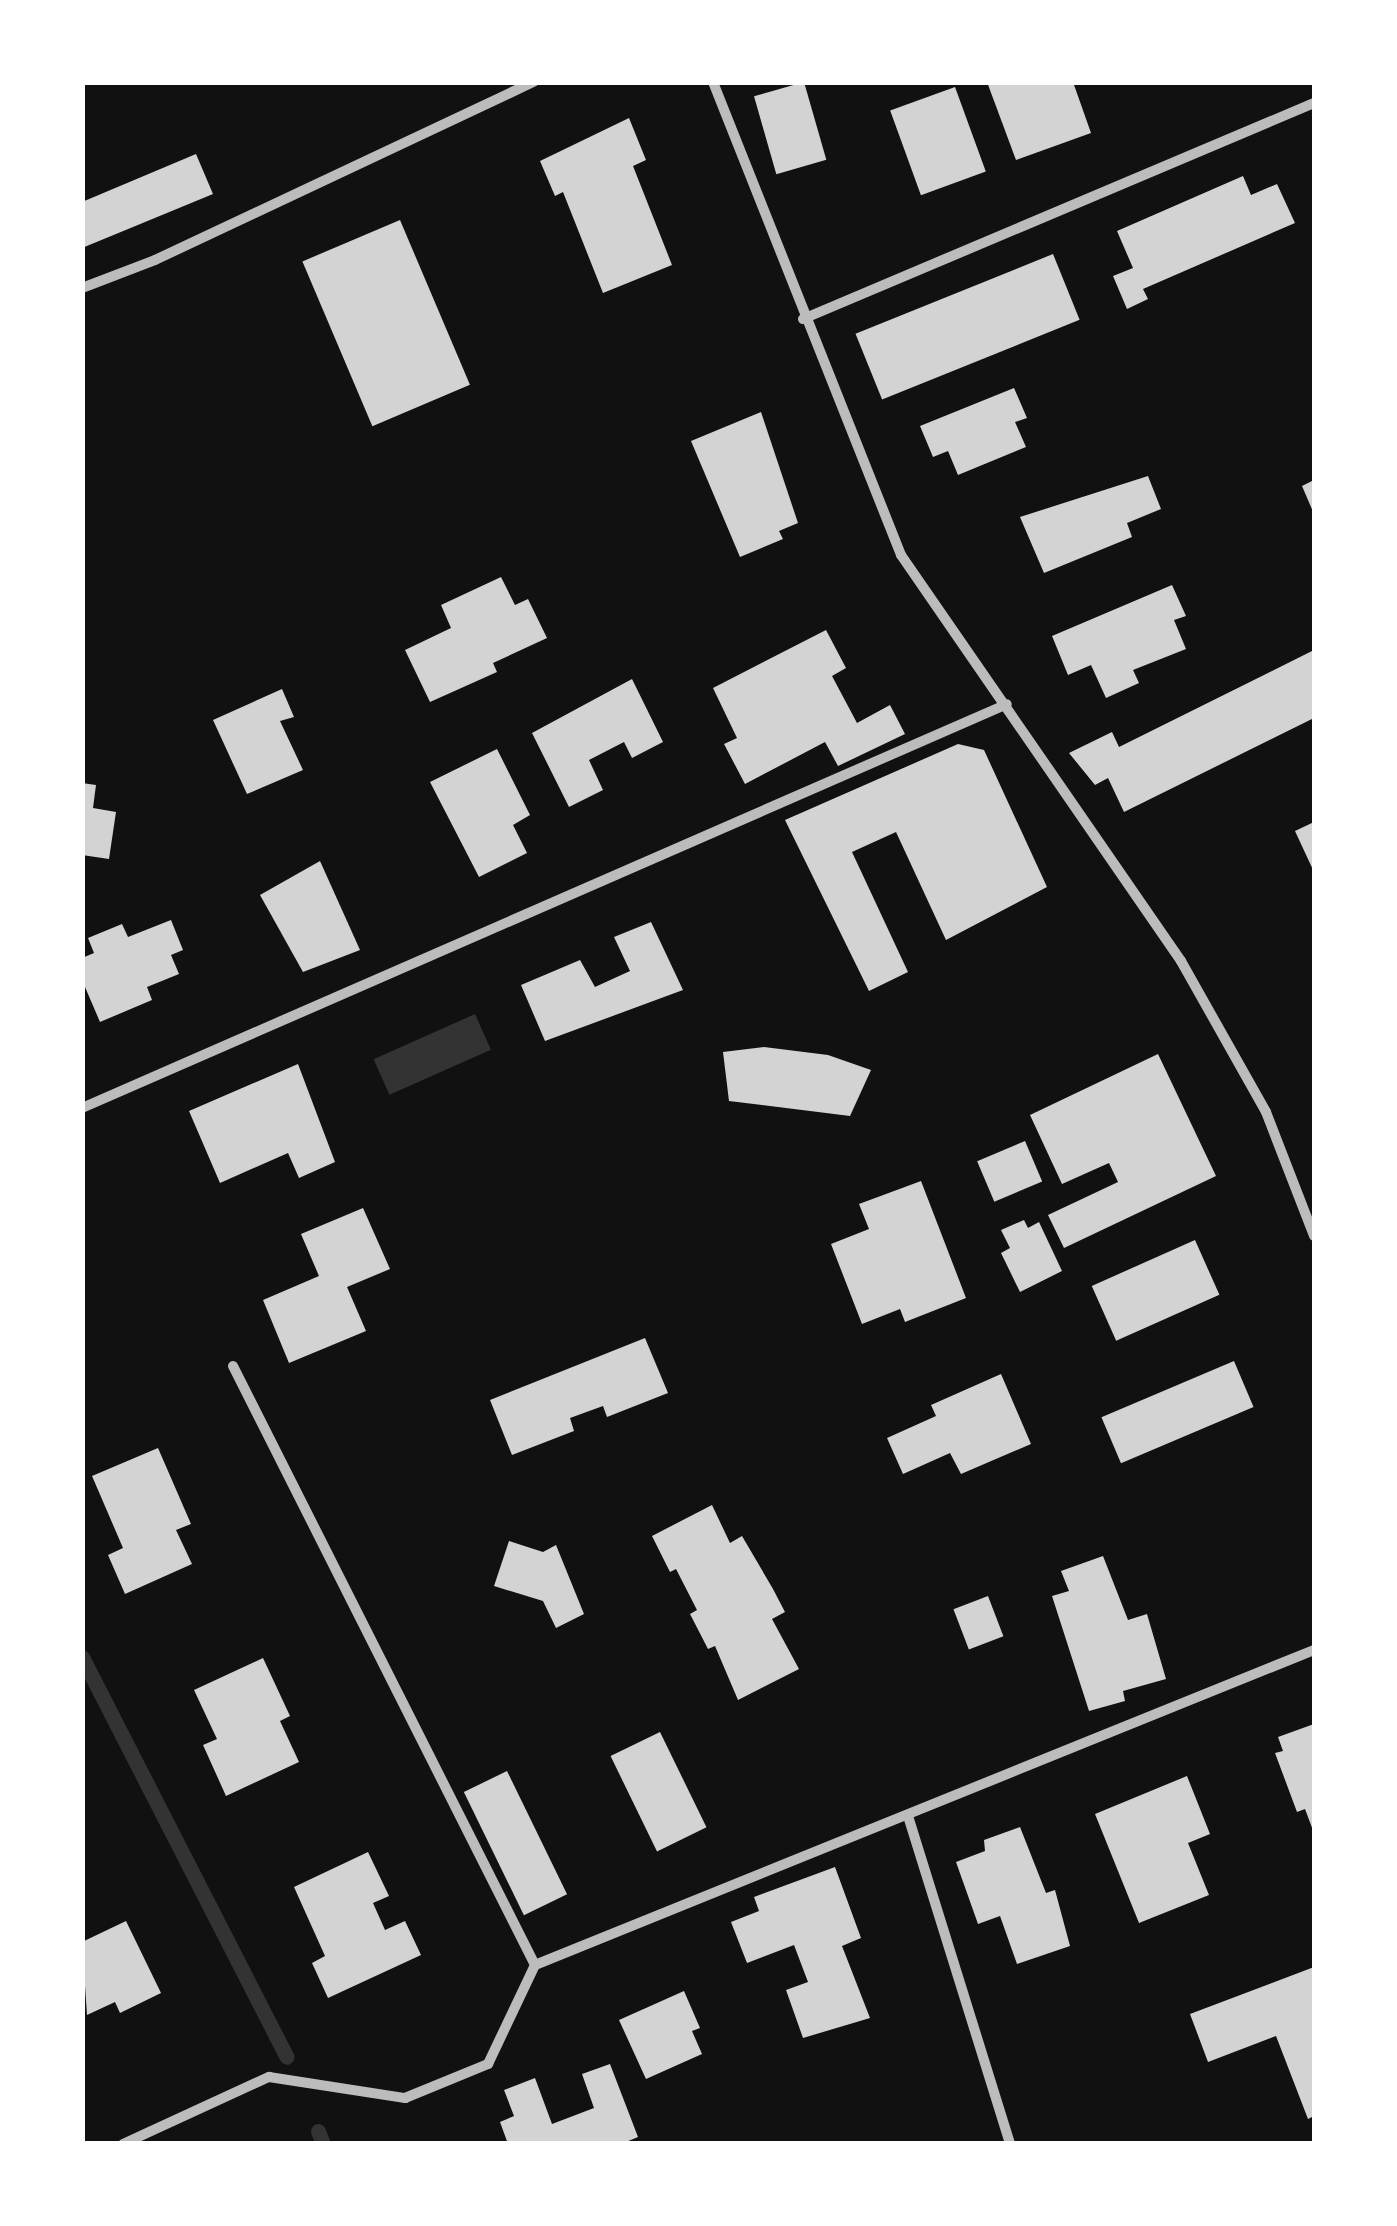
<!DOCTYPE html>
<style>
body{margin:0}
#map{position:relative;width:1397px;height:2226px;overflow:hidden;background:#111;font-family:"DM Sans",sans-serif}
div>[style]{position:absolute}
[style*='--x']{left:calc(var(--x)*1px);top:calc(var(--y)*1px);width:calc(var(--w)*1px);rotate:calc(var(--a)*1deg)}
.water>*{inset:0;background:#333;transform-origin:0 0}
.stream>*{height:15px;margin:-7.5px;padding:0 7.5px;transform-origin:7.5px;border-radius:7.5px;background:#333}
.building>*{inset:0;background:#d3d3d3;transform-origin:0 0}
.minor>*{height:10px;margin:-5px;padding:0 5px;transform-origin:5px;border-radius:5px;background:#bcbcbc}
span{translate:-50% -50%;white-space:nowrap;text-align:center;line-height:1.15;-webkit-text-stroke:8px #fff;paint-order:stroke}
.frame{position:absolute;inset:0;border:85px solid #fff;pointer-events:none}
</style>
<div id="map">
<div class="water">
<div style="left:475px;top:1014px;width:39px;height:111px;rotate:66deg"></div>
</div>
<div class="stream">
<div style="--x:82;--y:1657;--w:449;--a:62.9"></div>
<div style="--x:318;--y:2131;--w:14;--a:69"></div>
</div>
<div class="building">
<div style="left:804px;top:82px;width:81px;height:52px;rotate:74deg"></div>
<div style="clip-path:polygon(987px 82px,1073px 82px,1091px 133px,1016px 160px)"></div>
<div style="left:955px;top:87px;width:90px;height:69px;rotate:70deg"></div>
<div style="clip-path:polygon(629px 118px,646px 160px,633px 166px,672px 265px,603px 293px,563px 192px,555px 196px,540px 161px)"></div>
<div style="clip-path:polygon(196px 154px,213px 194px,82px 248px,82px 202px)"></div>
<div style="clip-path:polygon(1243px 176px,1251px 195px,1277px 184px,1295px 223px,1143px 289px,1148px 299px,1127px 309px,1113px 276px,1133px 268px,1117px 231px)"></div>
<div style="left:400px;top:220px;width:179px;height:106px;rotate:67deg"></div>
<div style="left:1053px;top:254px;width:71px;height:213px;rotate:68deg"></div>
<div style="clip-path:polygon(1014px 388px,1027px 418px,1015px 422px,1026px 447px,958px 475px,948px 451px,933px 457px,920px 426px)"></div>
<div style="clip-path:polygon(761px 412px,798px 523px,779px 531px,783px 539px,740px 557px,691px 441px)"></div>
<div style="clip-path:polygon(1148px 476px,1161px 509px,1127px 523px,1132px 537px,1044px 573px,1020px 517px)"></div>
<div style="clip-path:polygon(1314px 480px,1314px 514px,1302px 486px)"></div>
<div style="clip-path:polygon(501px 577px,515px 605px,528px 599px,547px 638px,493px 663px,497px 672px,430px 702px,405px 650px,451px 628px,441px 605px)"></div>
<div style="clip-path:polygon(1172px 585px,1186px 616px,1174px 620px,1186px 649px,1133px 670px,1139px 683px,1106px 698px,1091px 665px,1068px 675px,1052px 636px)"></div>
<div style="clip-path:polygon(826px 630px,846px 668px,832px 676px,857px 723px,890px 705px,905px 734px,838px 766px,825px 742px,745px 784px,724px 744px,737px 738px,713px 688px)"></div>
<div style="clip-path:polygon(1314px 650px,1314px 718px,1124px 812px,1108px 778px,1095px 785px,1069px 753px,1112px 732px,1119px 747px)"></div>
<div style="clip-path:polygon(632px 679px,663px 742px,632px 758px,624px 742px,589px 760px,603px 790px,569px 807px,532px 733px)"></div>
<div style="clip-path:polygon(282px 689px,294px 717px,280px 721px,303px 770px,247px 794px,213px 720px)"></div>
<div style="clip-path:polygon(958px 744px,984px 750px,1047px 887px,946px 940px,896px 832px,852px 852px,908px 972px,869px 991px,785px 820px)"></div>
<div style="clip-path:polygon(497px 749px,530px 815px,513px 825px,527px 853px,479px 877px,430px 782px)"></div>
<div style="clip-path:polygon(82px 783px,96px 785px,93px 808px,116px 812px,109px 859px,82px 855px)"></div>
<div style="clip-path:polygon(1314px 822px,1314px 872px,1295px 831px)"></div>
<div style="clip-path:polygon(320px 861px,360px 950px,303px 972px,260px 895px)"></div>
<div style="clip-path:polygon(171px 920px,183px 950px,171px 955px,179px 974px,147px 987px,152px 1000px,100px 1022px,82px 980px,82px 958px,94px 953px,88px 938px,122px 924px,128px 937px)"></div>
<div style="clip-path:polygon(651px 922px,683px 990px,545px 1041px,521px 985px,580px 960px,595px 987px,630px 971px,614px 937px)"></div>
<div style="clip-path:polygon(764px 1047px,828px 1055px,871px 1070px,850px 1116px,729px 1101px,723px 1052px)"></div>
<div style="clip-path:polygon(1158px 1054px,1216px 1176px,1064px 1248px,1048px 1215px,1118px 1182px,1109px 1163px,1062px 1184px,1030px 1115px)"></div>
<div style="clip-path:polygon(298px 1064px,335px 1162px,299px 1178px,288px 1153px,220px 1183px,189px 1111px)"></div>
<div style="left:1025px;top:1141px;width:44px;height:52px;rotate:67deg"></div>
<div style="clip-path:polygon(921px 1181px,966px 1298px,905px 1322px,900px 1309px,862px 1324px,831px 1244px,869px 1229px,859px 1204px)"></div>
<div style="clip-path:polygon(363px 1208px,390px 1269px,347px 1287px,366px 1331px,289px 1363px,263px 1300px,319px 1276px,301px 1234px)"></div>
<div style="clip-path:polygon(1024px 1220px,1028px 1228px,1039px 1222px,1062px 1271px,1020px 1292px,1001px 1253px,1010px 1248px,1001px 1230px)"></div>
<div style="left:1195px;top:1240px;width:60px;height:113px;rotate:66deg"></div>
<div style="clip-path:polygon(645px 1338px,668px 1393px,607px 1417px,603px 1406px,570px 1418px,574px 1431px,512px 1455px,490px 1400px)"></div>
<div style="left:1234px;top:1361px;width:50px;height:144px;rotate:67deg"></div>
<div style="clip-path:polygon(1001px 1374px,1031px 1444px,961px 1474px,950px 1453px,903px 1474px,887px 1438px,936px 1416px,931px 1405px)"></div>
<div style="clip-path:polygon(158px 1448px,191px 1524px,176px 1530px,192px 1564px,125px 1594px,108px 1555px,123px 1548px,92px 1476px)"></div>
<div style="clip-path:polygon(712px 1505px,730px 1543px,742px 1536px,773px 1589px,785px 1612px,772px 1619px,799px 1669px,738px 1700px,715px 1646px,708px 1649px,690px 1614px,697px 1610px,676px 1569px,670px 1572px,652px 1536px)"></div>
<div style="clip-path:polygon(509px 1541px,543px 1552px,556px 1545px,584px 1614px,556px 1628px,543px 1601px,494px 1586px)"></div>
<div style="clip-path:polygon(1103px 1556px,1128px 1620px,1147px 1614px,1166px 1679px,1123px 1691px,1125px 1701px,1089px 1711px,1052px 1596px,1069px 1591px,1061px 1571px)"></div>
<div style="left:988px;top:1596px;width:43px;height:37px;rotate:69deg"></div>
<div style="clip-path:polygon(263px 1658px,290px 1716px,280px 1721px,299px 1762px,226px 1796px,203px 1745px,217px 1739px,194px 1690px)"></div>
<div style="clip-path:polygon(1314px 1724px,1314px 1833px,1305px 1809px,1297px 1812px,1275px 1753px,1283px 1751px,1278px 1737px)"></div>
<div style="left:660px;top:1732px;width:106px;height:55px;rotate:64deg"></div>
<div style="left:507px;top:1771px;width:137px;height:48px;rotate:64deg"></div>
<div style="clip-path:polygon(1187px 1776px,1210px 1834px,1188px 1843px,1209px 1895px,1139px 1923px,1095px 1814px)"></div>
<div style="clip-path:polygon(1020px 1827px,1046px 1893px,1055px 1890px,1070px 1946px,1017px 1964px,1000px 1916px,978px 1924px,956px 1862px,985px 1851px,984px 1840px)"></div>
<div style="clip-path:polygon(368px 1852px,389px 1896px,373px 1903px,385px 1930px,405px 1921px,421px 1955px,328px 1998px,312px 1963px,325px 1956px,294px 1887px)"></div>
<div style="clip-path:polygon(835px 1867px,861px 1938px,842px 1946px,870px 2018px,803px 2038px,786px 1990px,808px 1982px,794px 1945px,747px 1963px,731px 1922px,759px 1911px,754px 1897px)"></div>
<div style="clip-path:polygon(126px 1921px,161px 1993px,120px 2013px,115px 2002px,87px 2015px,82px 1942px)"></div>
<div style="clip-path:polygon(1314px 1967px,1314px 2116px,1308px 2119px,1276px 2036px,1208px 2062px,1190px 2014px)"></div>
<div style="clip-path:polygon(684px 1991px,700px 2028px,692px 2031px,702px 2054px,646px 2079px,619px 2020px)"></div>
<div style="clip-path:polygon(610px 2064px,638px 2137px,621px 2144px,508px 2144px,500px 2122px,514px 2116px,504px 2090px,535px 2078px,552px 2124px,594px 2108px,582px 2074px)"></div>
</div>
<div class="minor">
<div style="--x:713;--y:82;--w:509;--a:68.32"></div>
<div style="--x:901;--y:555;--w:493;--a:55.4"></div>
<div style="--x:1181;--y:961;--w:173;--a:60.6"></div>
<div style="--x:1266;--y:1112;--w:133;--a:68.8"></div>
<div style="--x:82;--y:288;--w:78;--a:-21"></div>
<div style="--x:155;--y:260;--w:419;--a:-25.2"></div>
<div style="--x:803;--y:319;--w:555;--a:-22.91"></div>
<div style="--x:82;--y:1108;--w:1009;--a:-23.59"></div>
<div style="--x:233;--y:1366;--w:671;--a:63.24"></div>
<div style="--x:908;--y:1816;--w:343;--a:72.7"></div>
<div style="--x:123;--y:2144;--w:161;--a:-24.7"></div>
<div style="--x:269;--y:2077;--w:138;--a:8.8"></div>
<div style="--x:405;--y:2098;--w:90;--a:-22.3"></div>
<div style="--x:488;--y:2064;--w:110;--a:-64.6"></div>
<div style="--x:535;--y:1965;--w:840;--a:-22.02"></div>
</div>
<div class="frame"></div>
</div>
